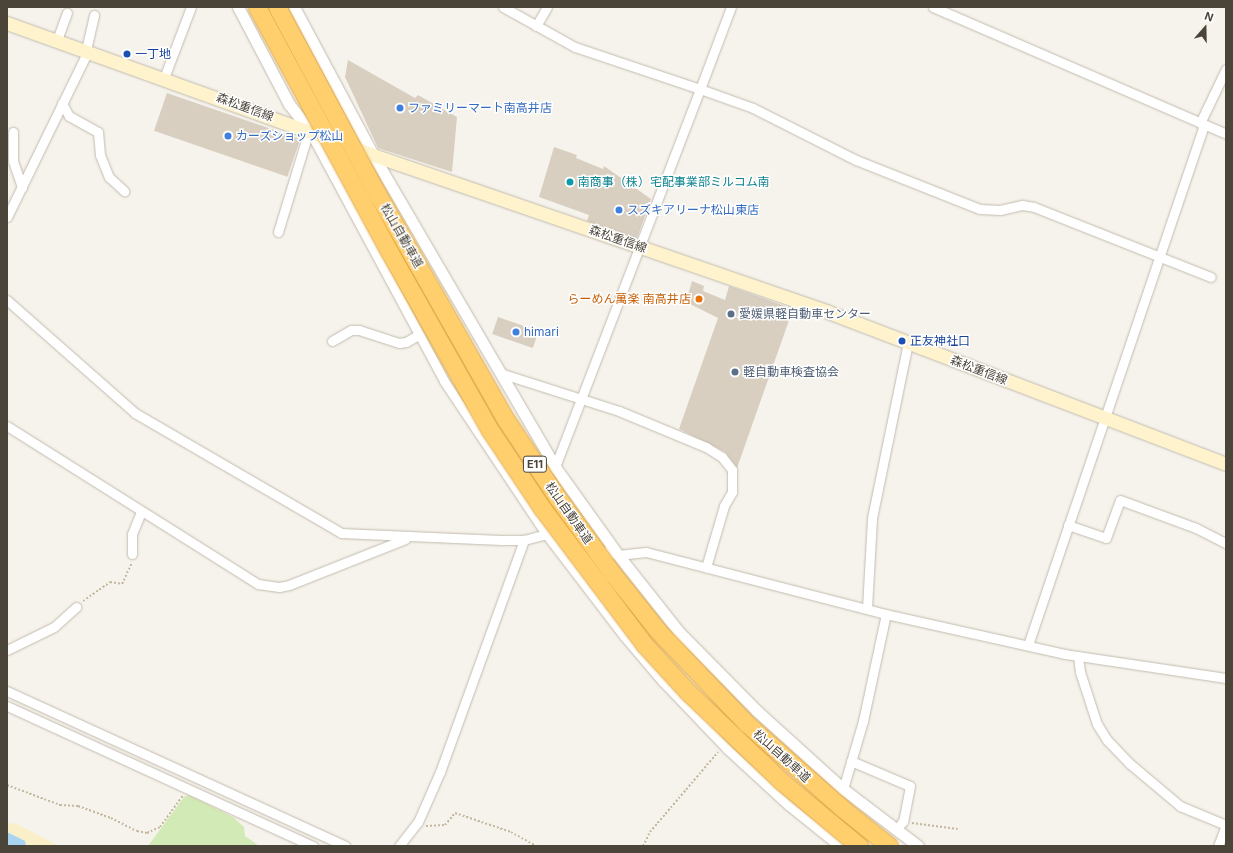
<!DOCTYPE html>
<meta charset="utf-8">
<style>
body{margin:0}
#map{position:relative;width:1233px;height:853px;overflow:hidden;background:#f6f3ec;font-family:Inter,"Noto Sans JP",sans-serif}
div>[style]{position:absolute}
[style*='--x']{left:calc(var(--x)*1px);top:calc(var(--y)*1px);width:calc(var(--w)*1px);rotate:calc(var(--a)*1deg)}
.green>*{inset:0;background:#d2eab5}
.sand>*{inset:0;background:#f9efc9}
.water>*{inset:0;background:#a9d4f2}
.building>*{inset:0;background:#d8cfc1;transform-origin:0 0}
.path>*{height:2px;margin-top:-1px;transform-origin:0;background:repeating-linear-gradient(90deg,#c4b79f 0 2px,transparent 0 4px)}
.roads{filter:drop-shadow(0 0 1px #c2bbae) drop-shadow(0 0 1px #c2bbae)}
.minor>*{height:9px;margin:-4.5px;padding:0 4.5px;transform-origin:4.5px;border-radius:4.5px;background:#fff}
.tertiary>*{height:11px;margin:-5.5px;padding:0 5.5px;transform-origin:5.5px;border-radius:5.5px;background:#fff}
.secondary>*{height:13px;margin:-6.5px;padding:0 6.5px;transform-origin:6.5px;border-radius:6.5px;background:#fff3cd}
.bridges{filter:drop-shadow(0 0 1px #e0a43c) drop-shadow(0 0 1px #e0a43c)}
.motorway-bridge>*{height:17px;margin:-8.5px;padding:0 8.5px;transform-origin:8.5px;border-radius:8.5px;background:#ffcf6e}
.dots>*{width:11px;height:11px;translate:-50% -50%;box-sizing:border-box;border:2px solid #fff;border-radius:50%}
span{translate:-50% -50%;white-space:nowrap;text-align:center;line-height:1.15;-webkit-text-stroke:3px #fff;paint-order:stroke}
.shield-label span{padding:1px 3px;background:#fff;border:1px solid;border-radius:3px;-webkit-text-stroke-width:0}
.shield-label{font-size:11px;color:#4b4439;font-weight:700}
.transit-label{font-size:12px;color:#164399}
.left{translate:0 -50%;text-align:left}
.street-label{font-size:12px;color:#4b4439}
.shop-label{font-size:12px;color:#366cbe}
.culture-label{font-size:12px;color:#0d838f}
.food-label{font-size:12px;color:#c56008}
.right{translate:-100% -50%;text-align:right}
.service-label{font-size:12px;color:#4e5e75}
.frame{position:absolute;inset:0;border:8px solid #4b4439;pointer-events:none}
.north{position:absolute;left:1185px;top:8px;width:40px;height:40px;-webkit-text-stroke:3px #fff;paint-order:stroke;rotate:20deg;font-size:11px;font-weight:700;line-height:16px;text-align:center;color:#4b4439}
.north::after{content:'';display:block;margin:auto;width:14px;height:18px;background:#4b4439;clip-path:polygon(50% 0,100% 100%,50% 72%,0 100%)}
</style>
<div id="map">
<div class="green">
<div style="clip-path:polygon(189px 795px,233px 817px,244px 827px,245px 836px,259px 846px,148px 846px,184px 797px)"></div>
</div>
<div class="sand">
<div style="clip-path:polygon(7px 823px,17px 824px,59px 846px,7px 846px)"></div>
</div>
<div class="water">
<div style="clip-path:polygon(7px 832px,25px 841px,26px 846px,7px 846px)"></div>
</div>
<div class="building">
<div style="clip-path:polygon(348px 60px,415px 98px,418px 95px,457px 117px,452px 172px,378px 148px,345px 77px)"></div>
<div style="left:167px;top:93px;width:141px;height:40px;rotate:19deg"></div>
<div style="clip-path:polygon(554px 147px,577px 155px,576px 158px,603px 169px,604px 166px,651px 199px,637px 238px,587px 221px,589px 215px,539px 197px)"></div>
<div style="clip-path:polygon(692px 281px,704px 286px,703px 291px,725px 300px,729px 286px,793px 309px,737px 468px,725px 452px,679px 429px,718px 318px,686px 302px)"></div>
<div style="left:498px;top:317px;width:43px;height:18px;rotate:19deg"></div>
</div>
<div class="path">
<div style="--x:83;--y:601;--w:33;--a:-35"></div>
<div style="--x:110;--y:582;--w:12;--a:9"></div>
<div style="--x:122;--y:584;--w:23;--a:-65"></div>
<div style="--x:7;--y:785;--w:57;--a:20.7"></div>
<div style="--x:60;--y:805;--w:18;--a:3"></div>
<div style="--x:78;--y:806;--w:35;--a:20"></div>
<div style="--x:111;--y:818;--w:29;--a:27"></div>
<div style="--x:137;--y:831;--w:10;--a:11"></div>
<div style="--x:147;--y:833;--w:14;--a:-25"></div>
<div style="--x:160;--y:827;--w:39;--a:-54"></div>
<div style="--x:912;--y:823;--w:46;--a:7.4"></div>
<div style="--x:426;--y:826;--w:19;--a:-3"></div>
<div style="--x:445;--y:825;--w:16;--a:-50"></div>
<div style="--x:455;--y:813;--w:59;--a:18.7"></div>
<div style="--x:511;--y:832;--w:29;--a:29"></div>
<div style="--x:643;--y:846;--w:16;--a:-63"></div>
<div style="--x:650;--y:832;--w:105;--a:-49.6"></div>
</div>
<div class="roads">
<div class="minor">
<div style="--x:503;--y:7;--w:82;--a:29.1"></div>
<div style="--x:575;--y:47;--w:132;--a:18.6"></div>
<div style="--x:700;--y:89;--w:405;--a:111"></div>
<div style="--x:731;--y:7;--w:88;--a:110.7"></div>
<div style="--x:700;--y:89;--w:56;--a:19.7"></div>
<div style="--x:753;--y:108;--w:115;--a:26.8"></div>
<div style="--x:856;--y:160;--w:133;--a:21.6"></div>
<div style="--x:980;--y:209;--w:20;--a:3"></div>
<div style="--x:1000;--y:210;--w:23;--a:-13"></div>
<div style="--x:1022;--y:205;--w:12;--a:9"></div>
<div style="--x:1034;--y:207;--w:190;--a:21.6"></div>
<div style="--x:933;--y:7;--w:319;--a:23.4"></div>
<div style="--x:536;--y:26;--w:22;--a:-60"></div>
<div style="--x:57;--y:40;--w:29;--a:-70"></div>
<div style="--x:86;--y:50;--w:36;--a:-77"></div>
<div style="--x:164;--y:78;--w:76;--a:-69.2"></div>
<div style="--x:62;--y:103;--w:15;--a:62"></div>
<div style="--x:69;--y:116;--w:33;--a:29"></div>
<div style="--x:98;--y:132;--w:23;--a:85"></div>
<div style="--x:100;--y:155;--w:24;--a:68"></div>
<div style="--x:109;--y:177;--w:21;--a:43"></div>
<div style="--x:1200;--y:123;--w:60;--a:-64.3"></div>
<div style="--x:309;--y:130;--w:285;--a:61.7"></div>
<div style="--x:444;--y:381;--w:184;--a:56.3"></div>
<div style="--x:546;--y:534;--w:128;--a:52.6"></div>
<div style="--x:624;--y:636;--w:60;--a:49.7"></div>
<div style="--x:663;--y:682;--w:93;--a:46.3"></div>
<div style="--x:727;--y:749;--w:83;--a:42.6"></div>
<div style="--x:788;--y:805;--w:65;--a:38.8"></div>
<div style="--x:13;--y:132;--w:29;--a:90"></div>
<div style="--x:13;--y:161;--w:28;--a:71"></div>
<div style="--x:7;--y:217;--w:185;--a:-64"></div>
<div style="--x:278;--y:232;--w:107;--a:-73.1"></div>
<div style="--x:7;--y:300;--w:171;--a:41.4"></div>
<div style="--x:135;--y:413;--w:238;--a:30.2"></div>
<div style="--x:341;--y:533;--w:160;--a:2.5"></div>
<div style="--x:501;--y:540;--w:23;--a:0"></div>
<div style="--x:524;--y:540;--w:23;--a:-15"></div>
<div style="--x:546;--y:534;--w:20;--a:18"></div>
<div style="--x:332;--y:341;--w:22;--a:-30"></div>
<div style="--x:351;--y:330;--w:8;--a:0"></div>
<div style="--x:359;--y:330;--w:42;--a:18"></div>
<div style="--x:399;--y:343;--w:7;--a:-8"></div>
<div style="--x:406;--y:342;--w:14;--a:-30"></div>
<div style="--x:500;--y:373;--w:125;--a:17.7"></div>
<div style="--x:619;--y:411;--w:94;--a:22.5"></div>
<div style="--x:706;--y:447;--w:19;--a:32"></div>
<div style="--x:722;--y:457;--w:16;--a:52"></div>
<div style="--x:732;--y:470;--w:22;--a:90"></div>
<div style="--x:732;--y:492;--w:16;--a:120"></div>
<div style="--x:724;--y:506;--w:64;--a:106.4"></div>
<div style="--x:7;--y:426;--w:297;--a:32.2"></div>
<div style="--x:258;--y:584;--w:21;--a:8"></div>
<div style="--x:279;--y:587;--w:10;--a:-11"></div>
<div style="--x:289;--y:585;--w:125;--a:-21.6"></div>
<div style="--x:1068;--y:525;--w:40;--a:18.9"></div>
<div style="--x:1106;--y:538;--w:40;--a:-69.8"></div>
<div style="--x:1120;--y:500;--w:81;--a:20.2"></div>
<div style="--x:1196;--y:528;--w:34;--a:27"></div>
<div style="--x:596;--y:549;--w:23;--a:15"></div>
<div style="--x:618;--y:555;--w:28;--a:-6"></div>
<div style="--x:646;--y:552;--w:248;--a:14.5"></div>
<div style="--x:886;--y:614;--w:183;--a:12.6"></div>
<div style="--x:1065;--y:654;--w:163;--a:8.5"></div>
<div style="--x:132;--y:554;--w:20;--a:-90"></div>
<div style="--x:132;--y:534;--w:24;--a:-68"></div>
<div style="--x:867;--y:608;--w:90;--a:-86.8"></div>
<div style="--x:872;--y:518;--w:179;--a:-78.4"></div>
<div style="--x:1028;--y:645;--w:549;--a:-71.3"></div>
<div style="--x:7;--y:650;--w:52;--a:-26.1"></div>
<div style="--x:54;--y:627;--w:30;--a:-42"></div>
<div style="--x:1078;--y:656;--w:16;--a:83"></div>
<div style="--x:1080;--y:672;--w:55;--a:71.9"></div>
<div style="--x:1097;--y:724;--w:19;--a:58"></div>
<div style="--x:1107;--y:740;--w:32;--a:46"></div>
<div style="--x:1129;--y:763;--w:67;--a:40.1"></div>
<div style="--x:1180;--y:806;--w:50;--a:22.4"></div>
<div style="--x:7;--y:691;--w:372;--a:24.6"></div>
<div style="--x:7;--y:706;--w:337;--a:24.6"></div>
<div style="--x:851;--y:761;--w:64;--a:23"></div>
<div style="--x:910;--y:786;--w:36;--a:101"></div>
<div style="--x:903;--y:821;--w:11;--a:128"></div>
<div style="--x:843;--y:789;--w:71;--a:-73.6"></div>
<div style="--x:863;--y:721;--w:109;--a:-77.9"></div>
<div style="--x:399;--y:846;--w:31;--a:-52"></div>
<div style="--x:418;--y:822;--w:55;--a:-66.3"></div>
<div style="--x:440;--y:772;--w:247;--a:-70.1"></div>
<div style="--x:1218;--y:846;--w:22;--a:-69"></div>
</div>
<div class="tertiary">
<div style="--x:238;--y:7;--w:110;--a:62.3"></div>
<div style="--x:289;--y:104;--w:33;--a:52"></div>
<div style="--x:294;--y:7;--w:168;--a:61.9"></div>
<div style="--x:373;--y:155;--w:361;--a:59.7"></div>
<div style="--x:555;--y:467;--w:108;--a:54.4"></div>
<div style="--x:618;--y:555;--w:98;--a:51.6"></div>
<div style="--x:679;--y:632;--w:111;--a:45.4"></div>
<div style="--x:757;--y:711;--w:116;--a:42.2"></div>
<div style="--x:843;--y:789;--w:94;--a:37.2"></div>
</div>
<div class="secondary">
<div style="--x:7;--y:23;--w:389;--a:19.8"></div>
<div style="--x:373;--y:155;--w:481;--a:19"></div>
<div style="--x:828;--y:312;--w:426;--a:20.9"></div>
</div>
</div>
<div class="bridges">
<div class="motorway-bridge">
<div style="--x:257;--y:7;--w:277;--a:61.6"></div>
<div style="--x:389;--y:251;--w:206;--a:60.6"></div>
<div style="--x:490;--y:430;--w:94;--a:56.3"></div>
<div style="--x:542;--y:508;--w:170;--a:53.1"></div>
<div style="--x:644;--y:644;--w:65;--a:47.5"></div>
<div style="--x:688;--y:692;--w:129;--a:43.7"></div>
<div style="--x:781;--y:781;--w:102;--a:39.8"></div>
<div style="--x:277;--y:7;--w:213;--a:61.8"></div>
<div style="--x:378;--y:195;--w:259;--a:60.4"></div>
<div style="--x:506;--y:420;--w:92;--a:56.5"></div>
<div style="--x:557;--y:497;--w:94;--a:54.1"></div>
<div style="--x:612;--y:573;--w:75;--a:51.5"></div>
<div style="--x:659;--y:632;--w:127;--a:46.3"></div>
<div style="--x:747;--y:724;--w:128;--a:41.5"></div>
<div style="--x:843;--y:809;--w:59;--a:38.8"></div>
</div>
</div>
<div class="dots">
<div style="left:127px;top:54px;background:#1a4fb4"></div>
<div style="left:400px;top:108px;background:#3f7fe0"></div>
<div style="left:228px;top:136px;background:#3f7fe0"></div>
<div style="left:570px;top:182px;background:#0f9aa8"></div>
<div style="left:619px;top:210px;background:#3f7fe0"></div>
<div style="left:699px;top:299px;background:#e8710a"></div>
<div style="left:731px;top:314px;background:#5c6f8a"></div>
<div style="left:516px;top:332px;background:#3f7fe0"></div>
<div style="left:902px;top:341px;background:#1a4fb4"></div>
<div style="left:735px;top:372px;background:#5c6f8a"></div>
</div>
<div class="shield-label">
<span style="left:535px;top:464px">E11</span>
</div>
<div class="transit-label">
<span class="left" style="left:135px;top:54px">一丁地</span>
<span class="left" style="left:910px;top:341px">正友神社口</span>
</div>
<div class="street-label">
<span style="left:245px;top:107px;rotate:20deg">森松重信線</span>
<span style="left:402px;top:236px;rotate:60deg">松山自動車道</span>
<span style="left:618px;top:239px;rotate:19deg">森松重信線</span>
<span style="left:979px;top:370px;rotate:21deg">森松重信線</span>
<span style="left:569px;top:513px;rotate:55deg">松山自動車道</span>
<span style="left:782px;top:756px;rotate:42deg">松山自動車道</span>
</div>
<div class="shop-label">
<span class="left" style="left:408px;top:108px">ファミリーマート南高井店</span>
<span class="left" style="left:236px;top:136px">カーズショップ松山</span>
<span class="left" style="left:627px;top:210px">スズキアリーナ松山東店</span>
<span class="left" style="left:524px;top:332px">himari</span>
</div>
<div class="culture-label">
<span class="left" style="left:578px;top:182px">南商事（株）宅配事業部ミルコム南</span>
</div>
<div class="food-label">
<span class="right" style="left:691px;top:299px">らーめん萬楽 南高井店</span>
</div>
<div class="service-label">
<span class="left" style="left:739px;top:314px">愛媛県軽自動車センター</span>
<span class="left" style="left:743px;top:372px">軽自動車検査協会</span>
</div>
<div class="frame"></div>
<div class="north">N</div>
</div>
